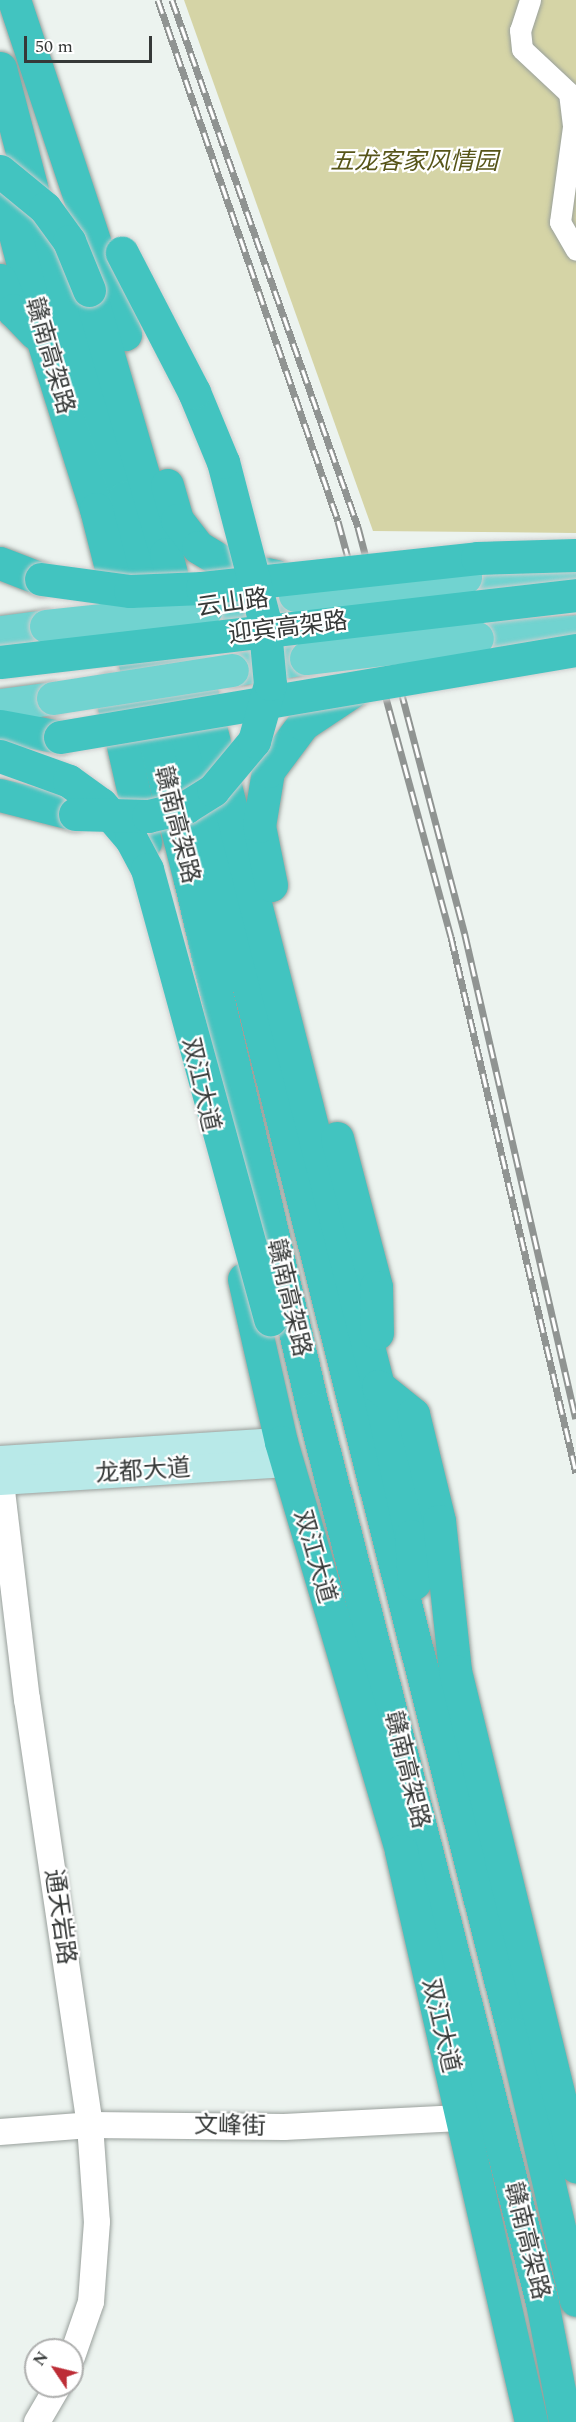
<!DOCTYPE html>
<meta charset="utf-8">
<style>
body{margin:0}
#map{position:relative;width:576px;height:2422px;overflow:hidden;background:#ecf3ef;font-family:Spectral,"Noto Sans SC",serif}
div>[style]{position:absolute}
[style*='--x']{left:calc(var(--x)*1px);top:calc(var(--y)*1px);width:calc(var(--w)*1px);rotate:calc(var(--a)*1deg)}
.green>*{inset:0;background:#d5d4a6}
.roads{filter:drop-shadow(0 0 2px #99a09c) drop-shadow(0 0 2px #99a09c)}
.minor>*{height:21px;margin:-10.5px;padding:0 10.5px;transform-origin:10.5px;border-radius:10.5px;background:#fff}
.tertiary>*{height:26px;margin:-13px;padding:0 13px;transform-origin:13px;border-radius:13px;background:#fff}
.secondary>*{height:28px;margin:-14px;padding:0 14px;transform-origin:14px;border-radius:14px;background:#b8e9e8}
.primary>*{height:33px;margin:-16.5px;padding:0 16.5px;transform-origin:16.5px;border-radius:16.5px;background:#71d3d0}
.trunk>*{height:33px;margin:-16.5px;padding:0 16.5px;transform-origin:16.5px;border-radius:16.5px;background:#42c4c0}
.rail>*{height:7px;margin-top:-3.5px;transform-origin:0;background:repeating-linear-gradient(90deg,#fff 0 14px,#909492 0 28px);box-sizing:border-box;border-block:2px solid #909492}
.bridges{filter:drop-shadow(0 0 2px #cfcfcf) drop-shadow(0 0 2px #cfcfcf)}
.primary-bridge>*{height:33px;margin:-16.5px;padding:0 16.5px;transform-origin:16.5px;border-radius:16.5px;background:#71d3d0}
.trunk-bridge>*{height:33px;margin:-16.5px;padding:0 16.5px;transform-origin:16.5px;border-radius:16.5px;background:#42c4c0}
span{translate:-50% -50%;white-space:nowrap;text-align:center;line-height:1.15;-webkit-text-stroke:4.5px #fff;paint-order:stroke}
.park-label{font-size:24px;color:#575519;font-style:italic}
.street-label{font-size:24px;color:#363938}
.north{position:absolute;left:24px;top:2338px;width:60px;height:60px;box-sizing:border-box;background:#fff;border:2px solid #afb0af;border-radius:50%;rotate:305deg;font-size:16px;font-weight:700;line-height:24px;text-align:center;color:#363938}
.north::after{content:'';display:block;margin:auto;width:21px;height:27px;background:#bd2d36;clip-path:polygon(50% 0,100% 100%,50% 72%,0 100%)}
.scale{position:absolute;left:24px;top:36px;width:128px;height:27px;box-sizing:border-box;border:3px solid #363938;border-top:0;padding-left:8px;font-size:18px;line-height:21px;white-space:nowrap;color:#363938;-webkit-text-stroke:4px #fff;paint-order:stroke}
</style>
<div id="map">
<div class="green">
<div style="clip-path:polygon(184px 0,576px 0,576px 533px,373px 531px)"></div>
</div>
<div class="roads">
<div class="minor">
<div style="--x:530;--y:0;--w:32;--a:108"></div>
<div style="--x:520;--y:30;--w:19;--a:84"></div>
<div style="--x:522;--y:49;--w:64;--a:43.1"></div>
<div style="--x:569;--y:93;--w:34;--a:83"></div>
<div style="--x:573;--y:127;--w:96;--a:97.8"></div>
<div style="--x:560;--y:222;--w:32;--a:60"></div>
</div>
<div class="tertiary">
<div style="--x:0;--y:1474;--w:227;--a:83.2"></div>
<div style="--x:27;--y:1699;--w:431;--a:81.6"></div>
<div style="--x:90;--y:2125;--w:97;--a:85.9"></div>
<div style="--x:97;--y:2222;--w:80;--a:94.3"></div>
<div style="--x:91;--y:2302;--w:58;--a:109.1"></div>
<div style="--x:0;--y:2132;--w:90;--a:-4.4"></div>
<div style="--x:90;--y:2125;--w:194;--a:0.6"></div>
<div style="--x:284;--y:2127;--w:176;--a:-2.9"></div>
<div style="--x:37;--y:2422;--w:42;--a:-59.7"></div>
</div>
<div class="secondary">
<div style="--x:0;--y:1460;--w:282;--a:-3.7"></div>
<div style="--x:0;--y:1481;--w:288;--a:-3.6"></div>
</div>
<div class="primary">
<div style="--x:576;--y:573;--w:111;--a:177.9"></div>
<div style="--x:465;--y:577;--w:62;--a:78.9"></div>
<div style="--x:477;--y:638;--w:99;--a:-4"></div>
<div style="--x:206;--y:609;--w:90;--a:-8.9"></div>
<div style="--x:0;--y:632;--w:46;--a:-7.4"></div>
<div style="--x:232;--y:670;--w:75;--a:-9.2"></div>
<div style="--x:0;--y:705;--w:53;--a:-7.5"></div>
</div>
<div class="trunk">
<div style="--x:14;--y:0;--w:352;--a:71.6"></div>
<div style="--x:0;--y:68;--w:189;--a:75.3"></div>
<div style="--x:48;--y:251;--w:258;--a:72.6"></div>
<div style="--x:125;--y:497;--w:1585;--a:75.8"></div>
<div style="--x:514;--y:2034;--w:273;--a:76.9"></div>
<div style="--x:0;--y:177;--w:170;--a:75.3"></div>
<div style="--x:43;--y:341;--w:176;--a:72.5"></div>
<div style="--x:96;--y:509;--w:383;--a:75.8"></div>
<div style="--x:190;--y:880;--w:543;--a:76.91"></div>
<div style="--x:313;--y:1409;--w:922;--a:75.62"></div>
<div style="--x:542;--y:2302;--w:122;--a:79.1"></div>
<div style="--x:0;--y:280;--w:33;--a:67"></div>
<div style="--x:13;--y:310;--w:32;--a:46"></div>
<div style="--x:89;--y:290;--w:275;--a:73.7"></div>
<div style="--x:166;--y:554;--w:859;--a:75.7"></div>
<div style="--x:378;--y:1386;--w:154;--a:77.6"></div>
<div style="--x:411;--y:1536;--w:47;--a:86.3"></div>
<div style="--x:167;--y:485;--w:36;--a:74"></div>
<div style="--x:177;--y:520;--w:34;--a:52"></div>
<div style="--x:198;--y:547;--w:39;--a:31"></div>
<div style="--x:231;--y:567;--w:46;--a:11.3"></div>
<div style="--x:0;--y:563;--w:44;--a:21.3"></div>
<div style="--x:110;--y:689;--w:157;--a:77.1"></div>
<div style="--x:0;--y:726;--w:61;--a:10.4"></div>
<div style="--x:0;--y:795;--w:77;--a:14.2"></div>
<div style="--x:271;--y:885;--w:60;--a:-101.5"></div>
<div style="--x:259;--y:826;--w:56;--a:-80.7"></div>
<div style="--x:268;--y:771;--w:59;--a:-53.3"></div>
<div style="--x:303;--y:724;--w:61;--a:-33.7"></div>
<div style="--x:337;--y:1138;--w:154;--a:75.3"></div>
<div style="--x:376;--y:1287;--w:46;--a:88.8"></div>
<div style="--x:244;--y:1279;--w:167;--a:77.2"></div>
<div style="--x:281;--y:1442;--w:426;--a:73.6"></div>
<div style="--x:401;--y:1851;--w:586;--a:77.17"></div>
<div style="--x:378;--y:1386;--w:45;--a:38.7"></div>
<div style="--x:413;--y:1414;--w:110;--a:76.3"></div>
<div style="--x:439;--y:1521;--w:151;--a:83.9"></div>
<div style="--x:455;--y:1671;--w:510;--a:76.26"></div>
</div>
</div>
<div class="rail">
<div style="--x:158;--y:0;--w:551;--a:70.94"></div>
<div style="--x:338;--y:521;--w:431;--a:74.8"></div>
<div style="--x:451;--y:937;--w:550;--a:76.87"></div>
<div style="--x:172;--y:0;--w:559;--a:70.56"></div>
<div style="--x:358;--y:527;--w:422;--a:75.3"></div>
<div style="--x:465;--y:935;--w:496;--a:77.1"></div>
</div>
<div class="bridges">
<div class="primary-bridge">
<div style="--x:295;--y:595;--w:171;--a:-6"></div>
<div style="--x:46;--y:626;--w:161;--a:-6.1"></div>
<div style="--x:306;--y:658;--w:172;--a:-6.7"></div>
<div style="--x:53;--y:698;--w:181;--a:-8.9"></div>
</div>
<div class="trunk-bridge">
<div style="--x:0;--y:171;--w:58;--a:39.4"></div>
<div style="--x:45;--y:208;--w:41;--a:54"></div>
<div style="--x:69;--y:241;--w:53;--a:67.8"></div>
<div style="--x:41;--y:579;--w:90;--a:7.7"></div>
<div style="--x:130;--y:591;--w:72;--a:-2.4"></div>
<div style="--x:202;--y:588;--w:277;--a:-6.2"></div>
<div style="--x:477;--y:558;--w:99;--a:-1.7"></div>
<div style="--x:0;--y:662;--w:580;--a:-6.63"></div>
<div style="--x:60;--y:737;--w:523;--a:-9.57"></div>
<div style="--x:0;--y:756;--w:73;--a:19.9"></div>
<div style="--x:69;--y:781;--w:39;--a:36"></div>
<div style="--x:101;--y:804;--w:46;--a:49.4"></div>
<div style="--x:131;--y:839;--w:34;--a:62"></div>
<div style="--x:147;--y:869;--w:467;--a:74.7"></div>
<div style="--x:75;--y:814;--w:73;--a:1.6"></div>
<div style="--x:148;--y:816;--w:39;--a:-13"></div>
<div style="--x:186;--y:807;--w:32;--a:-32"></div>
<div style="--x:213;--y:790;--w:64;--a:-50.1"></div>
<div style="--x:254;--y:741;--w:59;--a:-74.3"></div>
<div style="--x:270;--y:684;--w:65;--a:-95.3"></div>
<div style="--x:264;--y:619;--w:162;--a:-104.6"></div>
<div style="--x:223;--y:462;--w:76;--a:-112.5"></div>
<div style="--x:194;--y:392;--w:157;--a:-117.4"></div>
</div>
</div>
<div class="park-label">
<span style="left:414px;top:163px">五龙客家风情园</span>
</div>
<div class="street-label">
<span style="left:49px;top:356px;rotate:74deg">赣南高架路</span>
<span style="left:233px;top:604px;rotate:-8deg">云山路</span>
<span style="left:288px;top:629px;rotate:-7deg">迎宾高架路</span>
<span style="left:176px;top:825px;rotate:76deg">赣南高架路</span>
<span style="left:200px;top:1085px;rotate:77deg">双江大道</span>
<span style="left:288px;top:1298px;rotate:77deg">赣南高架路</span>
<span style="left:143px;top:1472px;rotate:-4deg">龙都大道</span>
<span style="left:314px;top:1557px;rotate:74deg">双江大道</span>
<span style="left:406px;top:1770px;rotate:76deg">赣南高架路</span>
<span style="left:59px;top:1917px;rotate:82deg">通天岩路</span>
<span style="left:440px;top:2026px;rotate:77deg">双江大道</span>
<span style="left:230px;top:2127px;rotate:1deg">文峰街</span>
<span style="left:526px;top:2241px;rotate:76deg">赣南高架路</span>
</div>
<div class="north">N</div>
<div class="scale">50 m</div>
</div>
